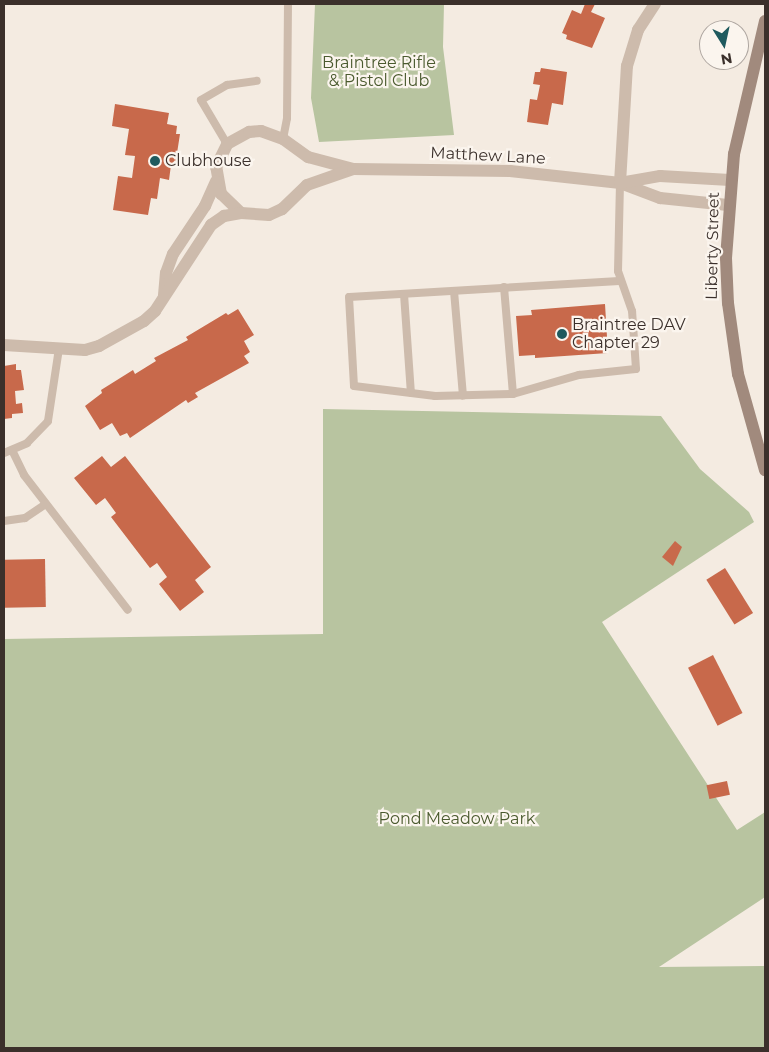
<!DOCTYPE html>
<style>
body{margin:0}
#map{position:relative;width:769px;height:1052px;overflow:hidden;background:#f4ebe1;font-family:Montserrat,sans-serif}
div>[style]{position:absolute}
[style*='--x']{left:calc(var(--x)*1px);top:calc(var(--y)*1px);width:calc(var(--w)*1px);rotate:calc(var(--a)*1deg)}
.green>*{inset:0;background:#b8c4a0}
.building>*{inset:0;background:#c8694b;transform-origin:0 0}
.service>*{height:8px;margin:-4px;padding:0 4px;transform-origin:4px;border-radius:4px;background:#cdbbac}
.minor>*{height:12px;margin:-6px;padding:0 6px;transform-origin:6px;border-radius:6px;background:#cdbbac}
.secondary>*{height:12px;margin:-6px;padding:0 6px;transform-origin:6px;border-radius:6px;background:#a18a7d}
.dots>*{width:14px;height:14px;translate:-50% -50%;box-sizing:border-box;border:2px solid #fbf5ee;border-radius:50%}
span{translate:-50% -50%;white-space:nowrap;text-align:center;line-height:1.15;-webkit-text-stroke:4.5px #fbf5ee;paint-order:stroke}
.park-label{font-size:16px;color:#4a5a2e}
.street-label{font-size:16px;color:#3b302b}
.poi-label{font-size:16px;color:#3b302b}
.left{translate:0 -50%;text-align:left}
.frame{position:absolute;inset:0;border:5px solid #3b302b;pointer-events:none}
.north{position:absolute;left:699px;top:20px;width:50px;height:50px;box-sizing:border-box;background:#fbf5ee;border:1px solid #aea6a0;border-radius:50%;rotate:170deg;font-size:14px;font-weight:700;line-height:20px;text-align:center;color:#3b302b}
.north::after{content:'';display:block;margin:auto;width:18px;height:22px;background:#1f5a5e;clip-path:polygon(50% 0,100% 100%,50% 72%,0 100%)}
</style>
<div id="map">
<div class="green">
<div style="clip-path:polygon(315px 4px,444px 4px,443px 47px,454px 135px,319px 142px,311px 98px)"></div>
<div style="clip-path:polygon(323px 409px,661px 416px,700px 469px,749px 512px,754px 522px,602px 622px,737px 830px,765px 812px,765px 897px,659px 967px,765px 966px,765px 1048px,4px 1048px,4px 639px,323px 634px)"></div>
</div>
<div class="building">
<div style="clip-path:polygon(585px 4px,595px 4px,591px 12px,605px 18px,592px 48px,566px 39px,567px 35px,562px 33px,572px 10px,581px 14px)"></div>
<div style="clip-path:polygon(541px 68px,567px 72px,563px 105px,552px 103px,548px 125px,527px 122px,530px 99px,537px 100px,540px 85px,533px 84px,535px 72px,540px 72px)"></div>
<div style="clip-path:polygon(115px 104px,169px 113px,167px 124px,177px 126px,176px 134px,180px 134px,175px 166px,171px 165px,169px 180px,160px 178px,157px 199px,151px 198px,148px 215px,113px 210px,118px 176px,132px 178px,135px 156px,125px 155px,129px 129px,112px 126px)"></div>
<div style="clip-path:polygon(605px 304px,608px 353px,535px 358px,535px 355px,519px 356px,516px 316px,532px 315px,531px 310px)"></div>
<div style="clip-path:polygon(238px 309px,254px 335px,244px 341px,250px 352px,244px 356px,249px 363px,195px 393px,198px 397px,188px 403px,186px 400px,130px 438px,127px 433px,120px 436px,112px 423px,100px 430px,85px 406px,102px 393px,101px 390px,133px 370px,135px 374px,156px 361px,154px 358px,188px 340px,186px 337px,226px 313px,228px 315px)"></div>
<div style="clip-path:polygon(16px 364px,16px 370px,21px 370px,24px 390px,15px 391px,16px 404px,22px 403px,23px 413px,12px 414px,12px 418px,4px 419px,4px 366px)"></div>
<div style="clip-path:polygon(102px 456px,111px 467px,125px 456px,211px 567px,195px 580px,204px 592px,180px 611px,159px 584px,167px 577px,157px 563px,150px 568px,111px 517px,116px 513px,105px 498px,96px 505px,74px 478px)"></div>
<div style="clip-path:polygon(675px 541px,682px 547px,673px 566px,662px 557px)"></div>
<div style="left:45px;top:559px;width:48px;height:41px;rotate:89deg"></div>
<div style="left:725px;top:568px;width:53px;height:22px;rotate:58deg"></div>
<div style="left:713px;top:655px;width:65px;height:28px;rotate:63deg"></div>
<div style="left:727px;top:781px;width:14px;height:21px;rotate:78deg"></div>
</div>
<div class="service">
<div style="--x:283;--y:139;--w:21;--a:-79"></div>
<div style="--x:287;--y:118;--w:114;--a:-89.5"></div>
<div style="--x:227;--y:144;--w:51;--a:-120.6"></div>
<div style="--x:201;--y:100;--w:30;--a:-30"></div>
<div style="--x:227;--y:85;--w:30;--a:-8"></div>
<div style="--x:619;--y:281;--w:270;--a:176.6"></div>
<div style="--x:349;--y:297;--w:89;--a:86.8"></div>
<div style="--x:354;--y:386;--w:82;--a:7"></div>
<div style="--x:435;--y:396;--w:78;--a:-1.5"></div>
<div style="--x:513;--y:394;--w:69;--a:-16.1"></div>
<div style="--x:579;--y:375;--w:57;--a:-6"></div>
<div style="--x:636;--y:369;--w:58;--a:-93.9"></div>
<div style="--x:632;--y:311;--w:42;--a:-109.3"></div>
<div style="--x:618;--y:271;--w:88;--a:-88.7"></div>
<div style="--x:504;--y:287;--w:107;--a:85.2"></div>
<div style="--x:454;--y:291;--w:105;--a:85.1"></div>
<div style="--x:404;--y:294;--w:99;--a:86"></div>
<div style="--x:12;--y:450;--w:28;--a:64"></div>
<div style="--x:24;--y:475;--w:170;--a:52.4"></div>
<div style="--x:4;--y:453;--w:25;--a:-23"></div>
<div style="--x:27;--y:443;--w:30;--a:-46"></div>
<div style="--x:48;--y:421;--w:74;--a:-81.4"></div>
<div style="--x:4;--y:521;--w:21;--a:-8"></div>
<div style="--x:25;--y:518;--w:25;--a:-34"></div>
</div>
<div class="minor">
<div style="--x:261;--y:131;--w:23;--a:20"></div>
<div style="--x:283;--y:139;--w:31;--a:36"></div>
<div style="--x:308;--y:157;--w:47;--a:14.9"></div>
<div style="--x:353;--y:169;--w:49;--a:160.8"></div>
<div style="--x:307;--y:185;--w:35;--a:136"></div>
<div style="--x:282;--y:209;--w:14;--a:155"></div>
<div style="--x:269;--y:215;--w:28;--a:-176"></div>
<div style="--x:241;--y:213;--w:28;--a:-136"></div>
<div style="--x:221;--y:194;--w:27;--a:-100"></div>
<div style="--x:216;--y:167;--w:25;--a:-64"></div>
<div style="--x:227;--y:144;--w:25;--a:-29"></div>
<div style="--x:249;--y:132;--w:12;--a:-5"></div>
<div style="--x:353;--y:169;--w:157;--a:0.7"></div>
<div style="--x:510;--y:171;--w:111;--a:6.2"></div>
<div style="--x:620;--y:183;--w:43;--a:20.6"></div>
<div style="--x:660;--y:198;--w:68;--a:5.9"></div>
<div style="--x:620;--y:183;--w:117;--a:-86.6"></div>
<div style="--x:627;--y:66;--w:38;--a:-73"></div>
<div style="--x:638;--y:30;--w:31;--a:-57"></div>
<div style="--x:620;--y:183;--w:41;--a:-9.9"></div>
<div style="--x:660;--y:176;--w:70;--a:3.3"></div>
<div style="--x:164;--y:295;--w:22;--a:-85"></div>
<div style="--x:166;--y:273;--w:20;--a:-70"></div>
<div style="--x:173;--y:254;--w:58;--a:-56.3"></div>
<div style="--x:205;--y:206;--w:27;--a:-66"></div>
<div style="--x:4;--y:345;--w:81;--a:3.5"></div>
<div style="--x:85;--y:350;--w:15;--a:-16"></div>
<div style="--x:99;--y:346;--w:51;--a:-29.1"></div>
<div style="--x:144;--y:321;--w:15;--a:-42"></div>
<div style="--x:155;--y:311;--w:103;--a:-56.9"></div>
<div style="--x:211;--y:225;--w:16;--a:-35"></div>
<div style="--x:224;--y:216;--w:17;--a:-10"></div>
</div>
<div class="secondary">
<div style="--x:765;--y:21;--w:137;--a:103.1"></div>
<div style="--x:734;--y:154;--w:104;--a:94.4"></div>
<div style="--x:726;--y:258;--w:45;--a:87.5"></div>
<div style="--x:728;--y:303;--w:72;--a:82"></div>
<div style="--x:738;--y:374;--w:100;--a:74.3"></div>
</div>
<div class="dots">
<div style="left:155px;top:161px;background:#1f5a5e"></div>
<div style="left:562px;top:334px;background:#1f5a5e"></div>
</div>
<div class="park-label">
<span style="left:379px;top:72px">Braintree Rifle<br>&amp; Pistol Club</span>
<span style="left:457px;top:819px">Pond Meadow Park</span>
</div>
<div class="street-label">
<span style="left:488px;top:156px;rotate:3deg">Matthew Lane</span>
<span style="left:713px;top:246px;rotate:-89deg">Liberty Street</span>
</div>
<div class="poi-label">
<span class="left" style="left:165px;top:161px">Clubhouse</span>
<span class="left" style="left:572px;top:334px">Braintree DAV<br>Chapter 29</span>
</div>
<div class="frame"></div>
<div class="north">N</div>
</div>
